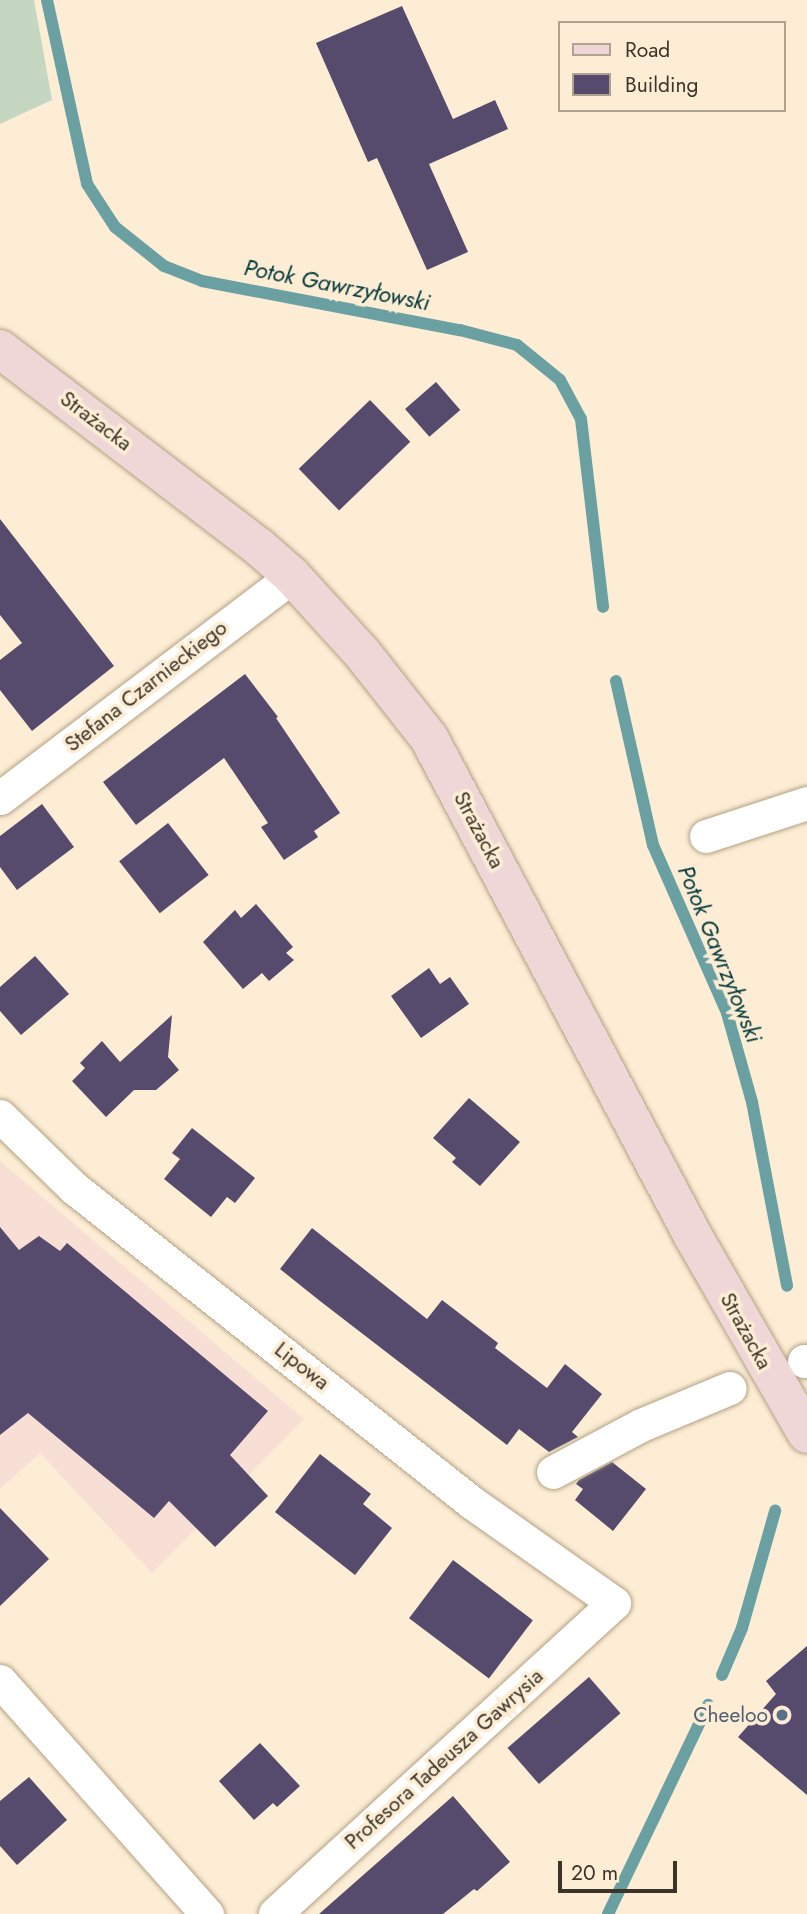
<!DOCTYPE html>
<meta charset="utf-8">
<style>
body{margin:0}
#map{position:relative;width:807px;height:1914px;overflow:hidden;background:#fcedd4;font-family:Jost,sans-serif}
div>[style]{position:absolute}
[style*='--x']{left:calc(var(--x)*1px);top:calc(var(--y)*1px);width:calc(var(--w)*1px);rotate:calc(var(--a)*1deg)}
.education>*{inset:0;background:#f8dfd6}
.green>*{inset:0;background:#c5d7c0}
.stream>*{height:12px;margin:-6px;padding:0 6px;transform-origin:6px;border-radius:6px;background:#6ba0a3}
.building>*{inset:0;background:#564b6d;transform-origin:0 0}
.roads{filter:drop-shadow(0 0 2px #b3a184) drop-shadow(0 0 2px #b3a184)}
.street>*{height:33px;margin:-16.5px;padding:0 16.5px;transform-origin:16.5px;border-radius:16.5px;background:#fff}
.secondary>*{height:38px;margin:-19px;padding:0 19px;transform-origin:19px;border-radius:19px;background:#f0d7d7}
.dots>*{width:19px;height:19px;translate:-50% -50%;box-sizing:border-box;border:4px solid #fcedd4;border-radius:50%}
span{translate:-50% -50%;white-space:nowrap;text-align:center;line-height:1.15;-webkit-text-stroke:7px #fcedd4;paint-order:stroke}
.street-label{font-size:21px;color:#3b3428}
.service-label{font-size:21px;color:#4e5e75}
.right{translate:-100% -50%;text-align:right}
.water-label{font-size:23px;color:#043a3d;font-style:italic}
.legend{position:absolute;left:558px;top:21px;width:228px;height:91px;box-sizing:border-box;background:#fcedd4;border:2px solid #afa38f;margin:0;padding:9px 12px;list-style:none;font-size:21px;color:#3b3428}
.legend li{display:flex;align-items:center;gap:14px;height:35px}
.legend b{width:35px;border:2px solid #afa38f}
.scale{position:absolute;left:558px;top:1861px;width:119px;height:32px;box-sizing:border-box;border:4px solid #3b3428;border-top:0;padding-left:9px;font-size:21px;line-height:24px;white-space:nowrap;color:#3b3428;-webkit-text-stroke:5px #fcedd4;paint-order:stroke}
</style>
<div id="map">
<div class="education">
<div style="clip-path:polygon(0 1161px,304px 1419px,152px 1573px,40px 1453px,0 1489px)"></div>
</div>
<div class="green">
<div style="clip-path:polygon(0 0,34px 0,52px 100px,0 124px)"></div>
</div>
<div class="stream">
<div style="--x:47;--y:0;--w:188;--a:77.7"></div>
<div style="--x:87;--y:184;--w:51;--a:56.9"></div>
<div style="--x:115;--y:227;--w:63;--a:38.5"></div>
<div style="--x:164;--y:266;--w:41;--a:21.5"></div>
<div style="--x:202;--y:281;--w:263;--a:10.8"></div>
<div style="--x:460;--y:330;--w:59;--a:14.7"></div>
<div style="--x:517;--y:345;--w:55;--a:39.1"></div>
<div style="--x:560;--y:380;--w:44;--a:61.7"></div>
<div style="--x:581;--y:419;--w:189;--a:83.3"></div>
<div style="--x:616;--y:681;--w:168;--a:77.3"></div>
<div style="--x:653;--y:845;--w:184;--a:66.2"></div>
<div style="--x:727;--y:1013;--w:92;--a:74.3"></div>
<div style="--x:752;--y:1102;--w:187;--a:79.2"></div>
<div style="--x:722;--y:1675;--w:51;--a:-66.9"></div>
<div style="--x:742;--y:1628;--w:122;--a:-74.2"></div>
<div style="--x:608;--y:1914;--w:232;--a:-64.4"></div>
</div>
<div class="building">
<div style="clip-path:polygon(402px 6px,453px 119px,495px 100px,508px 129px,429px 164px,468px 252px,427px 270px,377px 158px,368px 162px,316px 43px)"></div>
<div style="left:436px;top:382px;width:37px;height:41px;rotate:49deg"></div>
<div style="left:370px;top:400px;width:58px;height:99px;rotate:46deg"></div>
<div style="clip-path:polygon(0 519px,114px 666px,32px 731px,0 690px,0 660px,22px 643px,0 615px)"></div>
<div style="clip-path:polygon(245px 674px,278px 717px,276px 718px,340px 813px,314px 831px,318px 837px,284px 860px,261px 827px,268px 823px,224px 758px,136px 825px,103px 782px)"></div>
<div style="clip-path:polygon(42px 804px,74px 847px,17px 890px,0 867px,0 836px)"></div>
<div style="left:168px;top:823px;width:66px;height:62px;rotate:52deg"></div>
<div style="clip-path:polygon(256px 904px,293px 947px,286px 953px,294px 960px,269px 981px,262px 973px,243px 989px,203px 942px,235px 910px,241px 918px)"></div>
<div style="clip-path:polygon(35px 956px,69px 994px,21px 1035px,0 1011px,0 987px)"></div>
<div style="clip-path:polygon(429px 968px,440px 984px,450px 977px,469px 1004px,421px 1038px,391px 996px)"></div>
<div style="clip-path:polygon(172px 1015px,168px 1057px,179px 1070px,156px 1090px,134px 1090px,106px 1117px,72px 1081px,85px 1068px,80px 1063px,102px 1041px,120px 1062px)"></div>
<div style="clip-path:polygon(469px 1098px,520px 1142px,480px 1186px,452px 1162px,456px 1158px,433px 1138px)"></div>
<div style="clip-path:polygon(192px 1128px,255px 1178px,235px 1203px,227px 1197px,211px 1217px,164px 1179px,180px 1159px,172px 1153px)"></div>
<div style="clip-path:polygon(0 1227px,19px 1250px,39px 1236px,60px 1251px,67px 1243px,268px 1411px,230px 1455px,268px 1496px,215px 1547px,169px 1501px,154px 1518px,28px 1413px,0 1435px)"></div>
<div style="clip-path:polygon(312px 1228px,427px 1319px,442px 1300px,498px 1343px,495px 1348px,547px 1388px,565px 1364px,602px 1394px,572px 1432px,578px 1437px,549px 1452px,519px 1429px,507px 1445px,320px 1301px,280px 1269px)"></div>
<div style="clip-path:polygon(320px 1454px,371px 1494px,363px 1504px,392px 1528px,355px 1575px,275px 1512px)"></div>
<div style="clip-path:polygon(612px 1462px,646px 1489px,613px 1531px,575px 1500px,583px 1489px,576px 1484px,579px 1480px)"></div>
<div style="clip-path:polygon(0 1508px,49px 1559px,0 1606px)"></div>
<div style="left:453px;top:1560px;width:100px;height:73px;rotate:37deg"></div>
<div style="clip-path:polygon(807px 1646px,807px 1795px,738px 1737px,776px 1694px,766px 1681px)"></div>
<div style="left:589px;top:1677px;width:48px;height:108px;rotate:49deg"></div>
<div style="clip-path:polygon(260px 1743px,300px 1786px,277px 1807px,273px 1803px,254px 1820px,219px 1781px)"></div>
<div style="clip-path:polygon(29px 1777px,67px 1820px,17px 1865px,0 1846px,0 1801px)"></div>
<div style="clip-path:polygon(453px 1796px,510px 1862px,477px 1891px,474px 1889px,443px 1914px,319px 1914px)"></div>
</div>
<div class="roads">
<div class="street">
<div style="--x:0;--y:798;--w:367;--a:-37.2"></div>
<div style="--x:706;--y:836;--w:106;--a:-18.1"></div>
<div style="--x:0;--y:1116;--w:103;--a:44.2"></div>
<div style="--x:74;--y:1188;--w:506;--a:38.34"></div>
<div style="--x:471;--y:1502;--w:175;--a:35.2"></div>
<div style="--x:614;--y:1603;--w:460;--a:137.5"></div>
<div style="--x:804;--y:1361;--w:3;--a:0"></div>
<div style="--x:553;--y:1472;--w:100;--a:-28.1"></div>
<div style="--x:641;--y:1425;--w:96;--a:-22.6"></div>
<div style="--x:0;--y:1681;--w:312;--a:48.4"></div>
</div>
<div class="secondary">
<div style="--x:0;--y:349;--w:326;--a:37.4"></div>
<div style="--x:259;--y:547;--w:44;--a:41.3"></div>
<div style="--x:292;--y:576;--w:104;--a:47.7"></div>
<div style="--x:362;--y:653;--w:108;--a:51.8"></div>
<div style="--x:429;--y:738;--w:564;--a:62.07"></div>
<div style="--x:693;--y:1236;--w:228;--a:60.1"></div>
</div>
</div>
<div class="dots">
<div style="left:782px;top:1715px;background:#5c6f8a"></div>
</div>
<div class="street-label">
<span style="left:96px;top:421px;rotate:37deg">Strażacka</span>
<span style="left:146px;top:686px;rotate:-38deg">Stefana Czarnieckiego</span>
<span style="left:479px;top:830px;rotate:62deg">Strażacka</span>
<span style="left:746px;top:1331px;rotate:61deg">Strażacka</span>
<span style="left:302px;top:1366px;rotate:38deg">Lipowa</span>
<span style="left:444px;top:1759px;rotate:-42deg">Profesora Tadeusza Gawrysia</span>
</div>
<div class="service-label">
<span class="right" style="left:768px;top:1715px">Cheeloo</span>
</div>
<div class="water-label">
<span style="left:337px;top:285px;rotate:11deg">Potok Gawrzyłowski</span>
<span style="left:720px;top:954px;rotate:68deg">Potok Gawrzyłowski</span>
</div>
<ul class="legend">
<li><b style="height:9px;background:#f0d7d7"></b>Road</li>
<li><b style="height:19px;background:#564b6d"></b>Building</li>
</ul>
<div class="scale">20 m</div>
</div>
